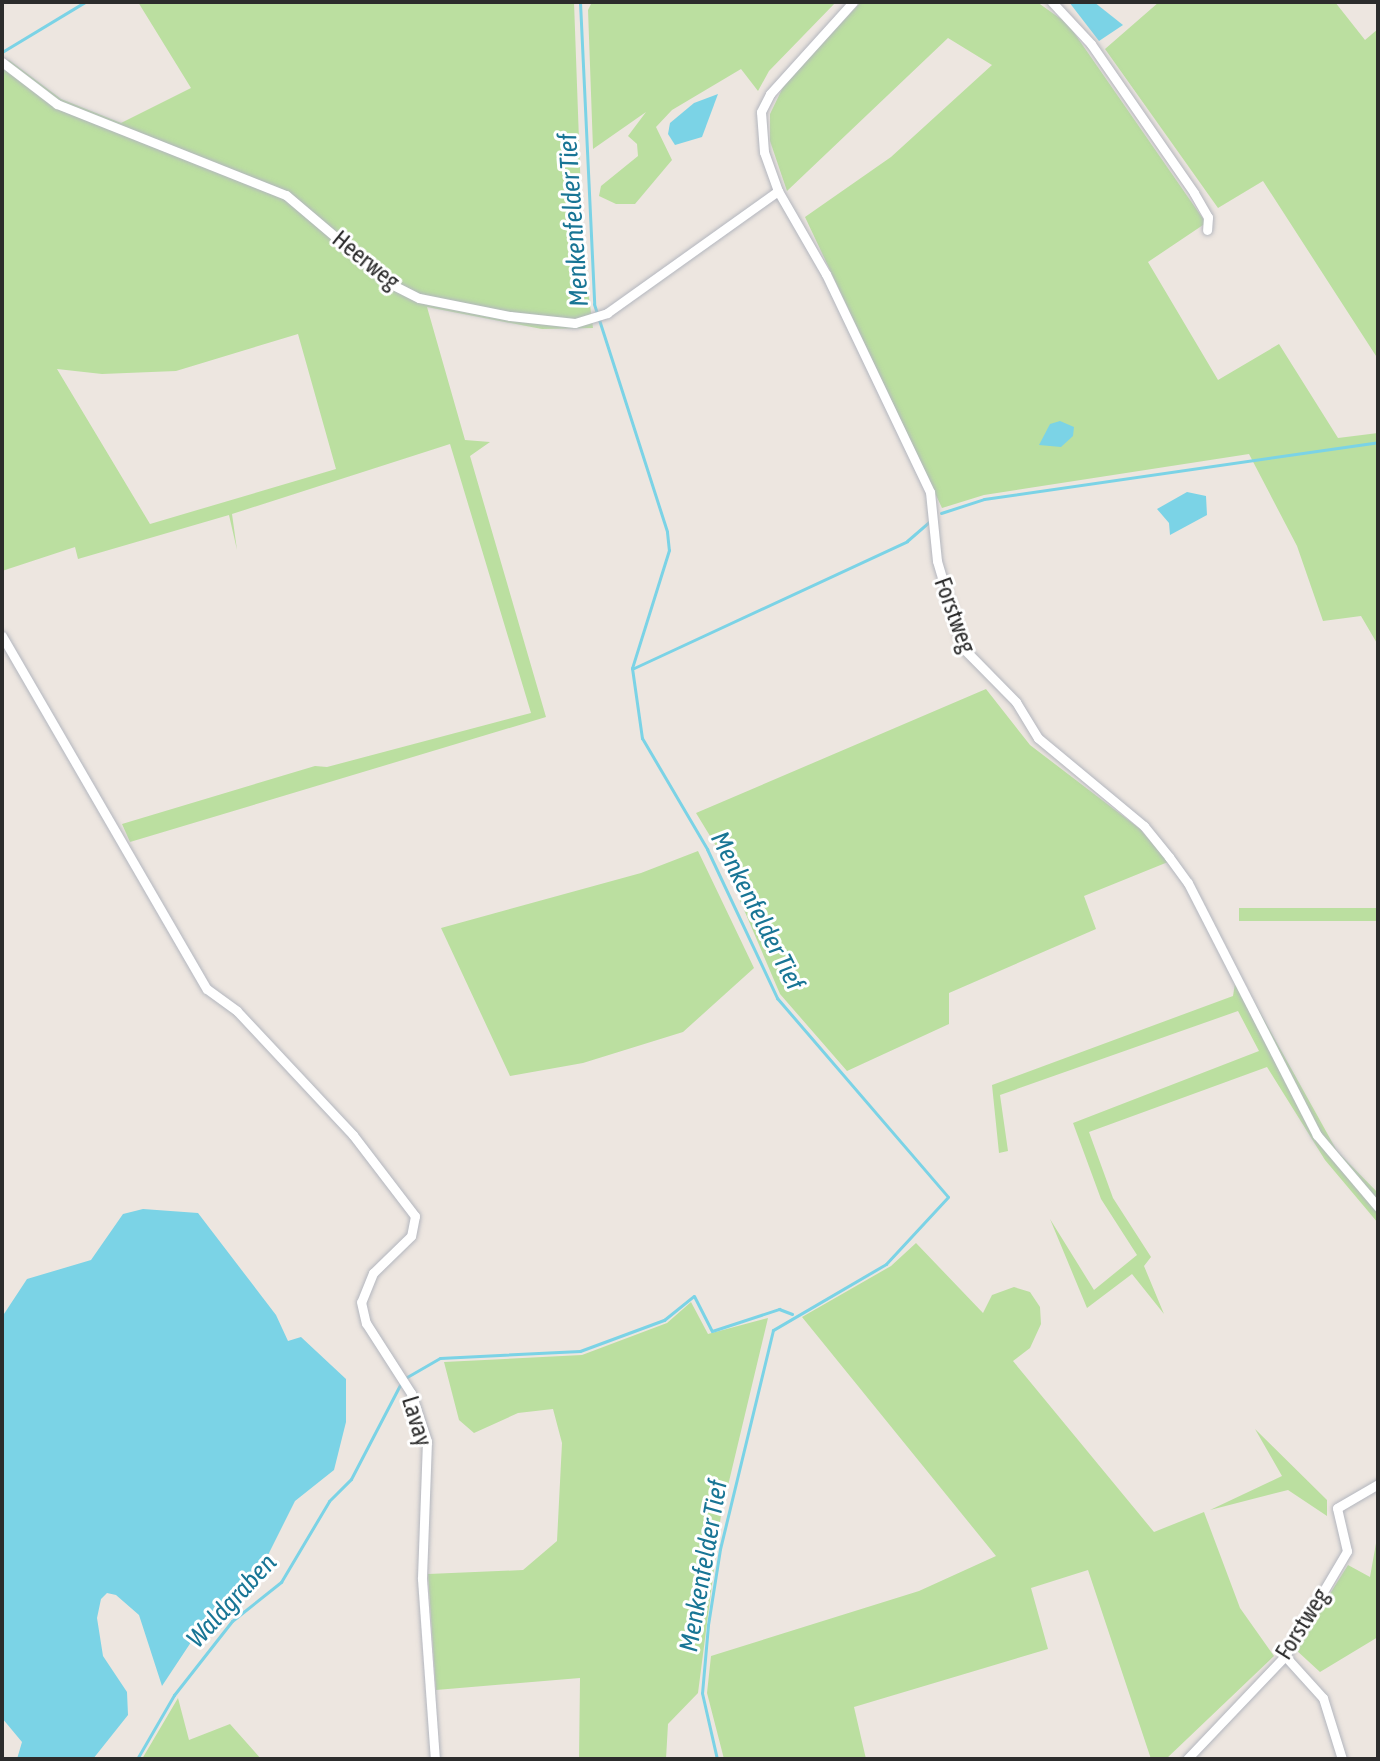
<!DOCTYPE html>
<style>
body{margin:0}
#map{position:relative;width:1380px;height:1761px;overflow:hidden;background:#ede6e0;font-family:"Asap Condensed",sans-serif}
div>[style]{position:absolute}
[style*='--x']{left:calc(var(--x)*1px);top:calc(var(--y)*1px);width:calc(var(--w)*1px);rotate:calc(var(--a)*1deg)}
.green>*{inset:0;background:#bbdfa0;transform-origin:0 0}
.water>*{inset:0;background:#7bd3e6}
.stream>*{height:3px;margin:-1.5px;padding:0 1.5px;transform-origin:1.5px;border-radius:1.5px;background:#7bd3e6}
.roads{filter:drop-shadow(0 0 2px #b3b6be) drop-shadow(0 0 2px #b3b6be)}
.minor>*{height:9px;margin:-4.5px;padding:0 4.5px;transform-origin:4.5px;border-radius:4.5px;background:#fff}
span{translate:-50% -50%;white-space:nowrap;text-align:center;line-height:1.15;-webkit-text-stroke:6px #fff;paint-order:stroke}
.street-label{font-size:24px;color:#2c2c2c}
.water-label{font-size:26px;color:#187595;font-style:italic}
.frame{position:absolute;inset:0;border:4px solid #2c2c2c;pointer-events:none}
</style>
<div id="map">
<div class="green">
<div style="clip-path:polygon(evenodd,138px 2px,574px 2px,583px 251px,593px 328px,542px 329px,427px 307px,465px 440px,490px 442px,470px 456px,546px 717px,130px 842px,122px 824px,315px 766px,327px 767px,531px 713px,450px 444px,232px 514px,237px 550px,229px 515px,78px 559px,75px 547px,2px 571px,2px 63px,9px 60px,61px 99px,121px 123px,191px 88px,138px 2px,298px 334px,336px 469px,150px 524px,57px 369px,102px 374px,176px 371px,298px 334px)"></div>
<div style="clip-path:polygon(592px 2px,836px 2px,769px 71px,758px 91px,741px 69px,672px 110px,656px 127px,672px 160px,635px 204px,616px 204px,599px 196px,601px 186px,638px 156px,637px 144px,628px 136px,646px 112px,593px 149px,588px 10px)"></div>
<div style="clip-path:polygon(861px 2px,1037px 2px,1068px 24px,1206px 223px,1148px 262px,1218px 380px,1279px 344px,1338px 438px,1378px 433px,1378px 645px,1361px 616px,1323px 621px,1297px 546px,1249px 454px,984px 495px,942px 508px,805px 217px,891px 157px,992px 65px,948px 38px,787px 191px,770px 141px,770px 114px,785px 83px)"></div>
<div style="clip-path:polygon(1159px 2px,1335px 2px,1365px 40px,1378px 29px,1378px 359px,1263px 181px,1218px 208px,1105px 49px)"></div>
<div style="clip-path:polygon(986px 689px,1030px 745px,1140px 829px,1168px 862px,1084px 896px,1096px 929px,949px 993px,949px 1024px,847px 1071px,780px 994px,718px 849px,696px 813px)"></div>
<div style="clip-path:polygon(698px 851px,754px 968px,683px 1032px,583px 1063px,510px 1076px,441px 928px,641px 873px)"></div>
<div style="left:1378px;top:908px;width:13px;height:139px;rotate:90deg"></div>
<div style="clip-path:polygon(1237px 971px,1337px 1151px,1378px 1193px,1378px 1223px,1325px 1160px,1267px 1067px,1089px 1132px,1113px 1198px,1151px 1257px,1144px 1266px,1164px 1314px,1132px 1274px,1087px 1308px,1050px 1219px,1094px 1290px,1137px 1255px,1101px 1199px,1073px 1123px,1259px 1051px,1238px 1011px,1000px 1095px,1008px 1151px,999px 1153px,992px 1085px,1233px 996px)"></div>
<div style="clip-path:polygon(916px 1243px,983px 1313px,992px 1295px,1014px 1287px,1030px 1292px,1040px 1307px,1041px 1324px,1030px 1348px,1013px 1361px,1154px 1532px,1204px 1512px,1240px 1608px,1274px 1656px,1166px 1759px,1151px 1759px,1088px 1570px,1031px 1588px,1048px 1649px,854px 1707px,866px 1759px,724px 1759px,707px 1693px,711px 1656px,919px 1591px,996px 1556px,802px 1317px,891px 1266px)"></div>
<div style="clip-path:polygon(691px 1302px,708px 1334px,768px 1318px,721px 1515px,698px 1693px,668px 1724px,666px 1759px,579px 1759px,580px 1678px,436px 1690px,428px 1574px,523px 1570px,557px 1541px,562px 1443px,553px 1409px,518px 1413px,474px 1433px,459px 1420px,444px 1362px,582px 1355px,667px 1323px)"></div>
<div style="clip-path:polygon(1255px 1429px,1327px 1500px,1327px 1516px,1288px 1490px,1210px 1510px,1282px 1476px)"></div>
<div style="clip-path:polygon(1378px 1532px,1378px 1637px,1320px 1672px,1295px 1649px,1348px 1565px,1370px 1577px)"></div>
<div style="clip-path:polygon(178px 1698px,189px 1740px,230px 1724px,261px 1759px,142px 1759px)"></div>
</div>
<div class="water">
<div style="clip-path:polygon(1069px 2px,1094px 2px,1123px 25px,1099px 41px)"></div>
<div style="clip-path:polygon(718px 94px,702px 137px,675px 145px,668px 134px,670px 123px,694px 103px)"></div>
<div style="clip-path:polygon(1060px 421px,1074px 427px,1073px 436px,1061px 447px,1039px 445px,1050px 424px)"></div>
<div style="clip-path:polygon(1187px 492px,1206px 496px,1207px 515px,1170px 535px,1169px 523px,1157px 509px)"></div>
<div style="clip-path:polygon(143px 1209px,198px 1213px,276px 1315px,288px 1341px,301px 1337px,346px 1379px,346px 1422px,334px 1470px,295px 1501px,265px 1561px,203px 1624px,162px 1686px,139px 1615px,116px 1595px,107px 1593px,101px 1599px,97px 1618px,103px 1656px,127px 1692px,128px 1715px,93px 1759px,17px 1759px,22px 1742px,2px 1718px,2px 1317px,27px 1279px,91px 1260px,123px 1214px)"></div>
</div>
<div class="stream">
<div style="--x:580;--y:2;--w:302;--a:87.3"></div>
<div style="--x:594;--y:304;--w:239;--a:72.2"></div>
<div style="--x:667;--y:532;--w:18;--a:84"></div>
<div style="--x:669;--y:550;--w:124;--a:107.4"></div>
<div style="--x:632;--y:668;--w:71;--a:81.9"></div>
<div style="--x:642;--y:738;--w:129;--a:59.6"></div>
<div style="--x:707;--y:849;--w:165;--a:64.8"></div>
<div style="--x:777;--y:998;--w:262;--a:49.3"></div>
<div style="--x:948;--y:1197;--w:91;--a:132.8"></div>
<div style="--x:886;--y:1264;--w:131;--a:149.7"></div>
<div style="--x:773;--y:1330;--w:225;--a:103.6"></div>
<div style="--x:720;--y:1549;--w:77;--a:99"></div>
<div style="--x:708;--y:1625;--w:68;--a:95"></div>
<div style="--x:702;--y:1693;--w:68;--a:77.2"></div>
<div style="--x:2;--y:52;--w:97;--a:-31.1"></div>
<div style="--x:941;--y:513;--w:45;--a:-18"></div>
<div style="--x:984;--y:499;--w:398;--a:-8.2"></div>
<div style="--x:634;--y:668;--w:301;--a:-24.9"></div>
<div style="--x:907;--y:541;--w:30;--a:-41"></div>
<div style="--x:407;--y:1377;--w:38;--a:-30"></div>
<div style="--x:440;--y:1358;--w:140;--a:-2.9"></div>
<div style="--x:580;--y:1351;--w:90;--a:-20.3"></div>
<div style="--x:664;--y:1320;--w:38;--a:-39"></div>
<div style="--x:694;--y:1296;--w:39;--a:63"></div>
<div style="--x:712;--y:1331;--w:71;--a:-18.2"></div>
<div style="--x:779;--y:1309;--w:14;--a:21"></div>
<div style="--x:137;--y:1759;--w:74;--a:-60"></div>
<div style="--x:174;--y:1695;--w:94;--a:-51.9"></div>
<div style="--x:232;--y:1621;--w:63;--a:-38.5"></div>
<div style="--x:281;--y:1582;--w:94;--a:-59.3"></div>
<div style="--x:329;--y:1501;--w:31;--a:-45"></div>
<div style="--x:351;--y:1479;--w:106;--a:-62.5"></div>
</div>
<div class="roads">
<div class="minor">
<div style="--x:853;--y:2;--w:124;--a:132.1"></div>
<div style="--x:770;--y:94;--w:20;--a:117"></div>
<div style="--x:761;--y:112;--w:40;--a:85.7"></div>
<div style="--x:764;--y:152;--w:41;--a:70.3"></div>
<div style="--x:778;--y:191;--w:96;--a:60"></div>
<div style="--x:826;--y:274;--w:242;--a:64.5"></div>
<div style="--x:930;--y:492;--w:69;--a:84.2"></div>
<div style="--x:937;--y:561;--w:91;--a:73.4"></div>
<div style="--x:963;--y:648;--w:76;--a:45.5"></div>
<div style="--x:1016;--y:702;--w:42;--a:58.6"></div>
<div style="--x:1038;--y:738;--w:138;--a:39.7"></div>
<div style="--x:1144;--y:826;--w:40;--a:51"></div>
<div style="--x:1169;--y:857;--w:32;--a:54"></div>
<div style="--x:1188;--y:883;--w:283;--a:62.9"></div>
<div style="--x:1317;--y:1135;--w:94;--a:49.7"></div>
<div style="--x:1052;--y:2;--w:57;--a:47.1"></div>
<div style="--x:1091;--y:44;--w:181;--a:55.3"></div>
<div style="--x:1194;--y:193;--w:28;--a:60"></div>
<div style="--x:1208;--y:217;--w:13;--a:94"></div>
<div style="--x:2;--y:62;--w:69;--a:37.4"></div>
<div style="--x:57;--y:104;--w:246;--a:21.7"></div>
<div style="--x:286;--y:195;--w:138;--a:40.3"></div>
<div style="--x:391;--y:284;--w:31;--a:27"></div>
<div style="--x:419;--y:298;--w:93;--a:11.2"></div>
<div style="--x:510;--y:316;--w:65;--a:6.1"></div>
<div style="--x:575;--y:323;--w:34;--a:-17"></div>
<div style="--x:607;--y:313;--w:210;--a:-35.5"></div>
<div style="--x:2;--y:636;--w:408;--a:59.9"></div>
<div style="--x:207;--y:989;--w:37;--a:36"></div>
<div style="--x:237;--y:1011;--w:170;--a:46.9"></div>
<div style="--x:353;--y:1135;--w:102;--a:52.6"></div>
<div style="--x:415;--y:1216;--w:20;--a:101"></div>
<div style="--x:411;--y:1236;--w:53;--a:135.8"></div>
<div style="--x:373;--y:1273;--w:31;--a:112"></div>
<div style="--x:361;--y:1302;--w:22;--a:77"></div>
<div style="--x:366;--y:1323;--w:83;--a:57.3"></div>
<div style="--x:411;--y:1393;--w:51;--a:71.6"></div>
<div style="--x:427;--y:1441;--w:138;--a:92.1"></div>
<div style="--x:422;--y:1579;--w:180;--a:85.9"></div>
<div style="--x:1285;--y:1656;--w:57;--a:47.9"></div>
<div style="--x:1323;--y:1698;--w:64;--a:72.7"></div>
<div style="--x:1187;--y:1759;--w:142;--a:-46.4"></div>
<div style="--x:1285;--y:1656;--w:122;--a:-59.4"></div>
<div style="--x:1347;--y:1551;--w:44;--a:-103.1"></div>
<div style="--x:1337;--y:1508;--w:48;--a:-30.3"></div>
</div>
</div>
<div class="street-label">
<span style="left:366px;top:260px;rotate:39deg">Heerweg</span>
<span style="left:955px;top:615px;rotate:70deg">Forstweg</span>
<span style="left:417px;top:1421px;rotate:73deg">Lavay</span>
<span style="left:1302px;top:1624px;rotate:-58deg">Forstweg</span>
</div>
<div class="water-label">
<span style="left:574px;top:220px;rotate:-94deg">Menkenfelder Tief</span>
<span style="left:757px;top:911px;rotate:63deg">Menkenfelder Tief</span>
<span style="left:704px;top:1566px;rotate:-80deg">Menkenfelder Tief</span>
<span style="left:232px;top:1601px;rotate:-47deg">Waldgraben</span>
</div>
<div class="frame"></div>
</div>
